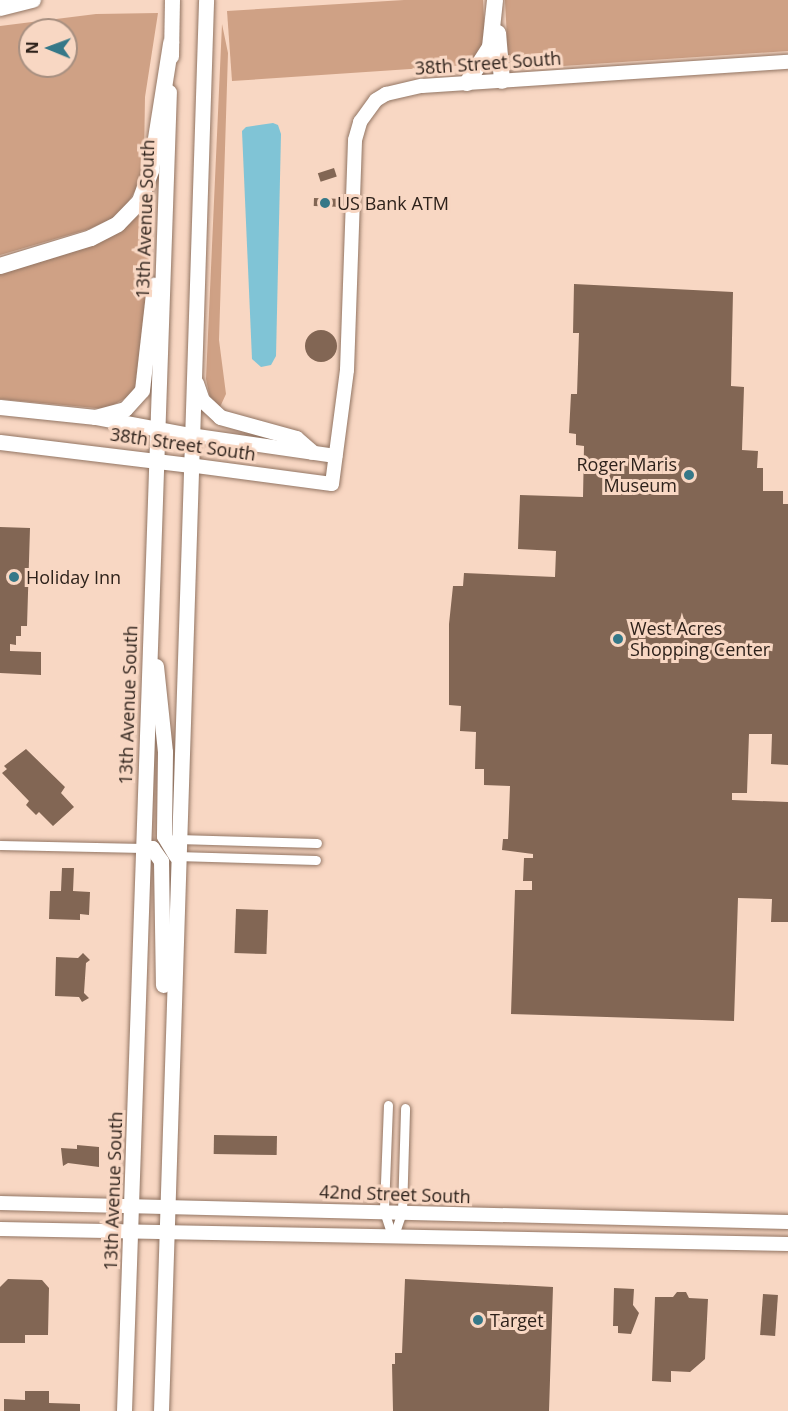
<!DOCTYPE html>
<style>
body{margin:0}
#map{position:relative;width:788px;height:1411px;overflow:hidden;background:#f8d7c3;font-family:"Open Sans",sans-serif}
div>[style]{position:absolute}
[style*='--x']{left:calc(var(--x)*1px);top:calc(var(--y)*1px);width:calc(var(--w)*1px);rotate:calc(var(--a)*1deg)}
.green>*{inset:0;background:#cfa185}
.water>*{inset:0;background:#80c4d6}
.building>*{inset:0;background:#826654;transform-origin:0 0}
.round{border-radius:50%}
.roads{filter:drop-shadow(0 0 2px #927563) drop-shadow(0 0 2px #927563)}
.street>*{height:9px;margin:-4.5px;padding:0 4.5px;transform-origin:4.5px;border-radius:4.5px;background:#fff}
.secondary>*{height:14px;margin:-7px;padding:0 7px;transform-origin:7px;border-radius:7px;background:#fff}
.primary>*{height:15px;margin:-7.5px;padding:0 7.5px;transform-origin:7.5px;border-radius:7.5px;background:#fff}
.highway>*{height:16px;margin:-8px;padding:0 8px;transform-origin:8px;border-radius:8px;background:#fff}
.dots>*{width:16px;height:16px;translate:-50% -50%;box-sizing:border-box;border:3px solid #f8d7c3;border-radius:50%}
span{translate:-50% -50%;white-space:nowrap;text-align:center;line-height:1.15;-webkit-text-stroke:6px #f8d7c3;paint-order:stroke}
.street-label{font-size:18px;color:#2e221b}
.poi-label{font-size:18px;color:#2e221b}
.left{translate:0 -50%;text-align:left}
.right{translate:-100% -50%;text-align:right}
.north{position:absolute;left:18px;top:18px;width:60px;height:60px;box-sizing:border-box;background:#f8d7c3;border:2px solid #a78f80;border-radius:50%;rotate:271deg;font-size:16px;font-weight:700;line-height:24px;text-align:center;color:#2e221b}
.north::after{content:'';display:block;margin:auto;width:21px;height:27px;background:#357888;clip-path:polygon(50% 0,100% 100%,50% 72%,0 100%)}
</style>
<div id="map">
<div class="green">
<div style="clip-path:polygon(404px 0,483px 0,485px 40px,470px 65px,232px 81px,227px 11px)"></div>
<div style="clip-path:polygon(505px 0,788px 0,788px 51px,518px 69px,518px 58px,508px 58px)"></div>
<div style="clip-path:polygon(evenodd,158px 13px,145px 97px,144px 158px,138px 186px,127px 204px,111px 219px,89px 229px,0 255px,0 26px,96px 14px,158px 13px,30px 30px,66px 30px,66px 66px,30px 66px,30px 30px)"></div>
<div style="clip-path:polygon(222px 24px,228px 53px,219px 340px,226px 394px,220px 407px,210px 398px,206px 379px)"></div>
<div style="clip-path:polygon(140px 214px,151px 217px,148px 272px,137px 383px,131px 395px,106px 409px,0 399px,0 272px,109px 238px)"></div>
</div>
<div class="water">
<div style="clip-path:polygon(273px 123px,278px 125px,281px 134px,276px 356px,271px 365px,261px 367px,252px 359px,242px 131px,246px 127px)"></div>
</div>
<div class="building">
<div style="left:334px;top:168px;width:9px;height:17px;rotate:72deg"></div>
<div style="left:314px;top:198px;width:23px;height:8px;rotate:2deg"></div>
<div style="clip-path:polygon(574px 284px,733px 292px,731px 386px,744px 387px,742px 450px,758px 451px,757px 468px,763px 468px,763px 491px,783px 491px,783px 504px,788px 504px,788px 765px,771px 764px,772px 734px,749px 734px,747px 793px,732px 793px,732px 800px,788px 802px,788px 922px,771px 922px,772px 899px,738px 898px,734px 1021px,511px 1014px,515px 890px,532px 890px,532px 881px,523px 881px,524px 858px,533px 858px,533px 854px,502px 850px,503px 839px,508px 839px,510px 786px,484px 785px,484px 769px,475px 769px,476px 732px,460px 731px,461px 706px,449px 705px,449px 624px,453px 586px,463px 586px,464px 573px,555px 577px,556px 551px,518px 549px,520px 495px,583px 497px,584px 446px,576px 445px,576px 434px,569px 433px,571px 394px,577px 394px,579px 333px,573px 333px)"></div>
<div class="round" style="left:305px;top:330px;width:32px;height:32px"></div>
<div style="clip-path:polygon(0 527px,30px 528px,27px 626px,21px 626px,21px 636px,16px 636px,16px 645px,10px 644px,10px 651px,41px 652px,41px 675px,0 673px)"></div>
<div style="clip-path:polygon(26px 749px,65px 787px,61px 793px,74px 807px,53px 826px,39px 812px,36px 815px,26px 805px,29px 801px,2px 773px,7px 769px,4px 766px)"></div>
<div style="clip-path:polygon(62px 868px,74px 868px,73px 891px,90px 892px,89px 915px,80px 914px,80px 920px,49px 919px,50px 891px,61px 891px)"></div>
<div style="left:236px;top:909px;width:32px;height:44px;rotate:2deg"></div>
<div style="clip-path:polygon(83px 953px,90px 960px,86px 963px,84px 993px,89px 998px,82px 1002px,79px 997px,55px 996px,56px 957px,78px 958px)"></div>
<div style="left:214px;top:1135px;width:63px;height:19px;rotate:1deg"></div>
<div style="clip-path:polygon(77px 1145px,99px 1147px,99px 1167px,68px 1163px,63px 1166px,61px 1148px,77px 1149px)"></div>
<div style="clip-path:polygon(8px 1279px,42px 1280px,49px 1288px,48px 1335px,25px 1335px,25px 1343px,0 1343px,0 1287px)"></div>
<div style="clip-path:polygon(405px 1279px,553px 1287px,549px 1411px,393px 1411px,392px 1364px,395px 1364px,395px 1353px,402px 1353px)"></div>
<div style="clip-path:polygon(614px 1288px,634px 1289px,633px 1305px,639px 1313px,631px 1334px,618px 1333px,618px 1326px,613px 1326px)"></div>
<div style="clip-path:polygon(677px 1292px,686px 1292px,689px 1298px,708px 1299px,705px 1359px,690px 1372px,671px 1371px,671px 1382px,652px 1381px,655px 1297px,673px 1297px)"></div>
<div style="left:763px;top:1294px;width:15px;height:41px;rotate:4deg"></div>
<div style="clip-path:polygon(25px 1391px,49px 1391px,49px 1403px,80px 1404px,80px 1411px,4px 1411px,4px 1399px,25px 1400px)"></div>
</div>
<div class="roads">
<div class="street">
<div style="--x:177;--y:839;--w:140;--a:1.6"></div>
<div style="--x:0;--y:845;--w:143;--a:1.2"></div>
<div style="--x:176;--y:856;--w:140;--a:1.6"></div>
<div style="--x:388;--y:1105;--w:106;--a:92.2"></div>
<div style="--x:384;--y:1211;--w:28;--a:72"></div>
<div style="--x:393;--y:1238;--w:28;--a:-71"></div>
<div style="--x:402;--y:1212;--w:104;--a:-88.3"></div>
</div>
<div class="secondary">
<div style="--x:190;--y:435;--w:147;--a:8.2"></div>
<div style="--x:189;--y:465;--w:144;--a:7.6"></div>
<div style="--x:332;--y:484;--w:115;--a:-82.5"></div>
<div style="--x:347;--y:370;--w:230;--a:-88"></div>
<div style="--x:355;--y:140;--w:19;--a:-74"></div>
<div style="--x:360;--y:122;--w:27;--a:-54"></div>
<div style="--x:376;--y:100;--w:12;--a:-31"></div>
<div style="--x:386;--y:94;--w:37;--a:-13"></div>
<div style="--x:422;--y:86;--w:367;--a:-3.8"></div>
<div style="--x:0;--y:1203;--w:788;--a:1.38"></div>
<div style="--x:0;--y:1229;--w:788;--a:1.09"></div>
</div>
<div class="primary">
<div style="--x:171;--y:56;--w:56;--a:-89"></div>
<div style="--x:196;--y:383;--w:18;--a:71"></div>
<div style="--x:202;--y:400;--w:25;--a:43"></div>
<div style="--x:220;--y:417;--w:79;--a:15.4"></div>
<div style="--x:296;--y:438;--w:21;--a:41"></div>
<div style="--x:0;--y:407;--w:96;--a:6"></div>
<div style="--x:95;--y:417;--w:97;--a:10.7"></div>
<div style="--x:95;--y:417;--w:31;--a:-15"></div>
<div style="--x:125;--y:409;--w:25;--a:-48"></div>
<div style="--x:142;--y:390;--w:106;--a:-83.5"></div>
<div style="--x:0;--y:442;--w:190;--a:6.9"></div>
<div style="--x:156;--y:666;--w:86;--a:84"></div>
<div style="--x:165;--y:752;--w:84;--a:90.7"></div>
<div style="--x:164;--y:836;--w:23;--a:59"></div>
<div style="--x:143;--y:848;--w:9;--a:0"></div>
<div style="--x:152;--y:848;--w:16;--a:55"></div>
<div style="--x:161;--y:861;--w:124;--a:89.1"></div>
<div style="--x:124;--y:1411;--w:1320;--a:-88.05"></div>
<div style="--x:161;--y:1411;--w:1412;--a:-88.17"></div>
</div>
<div class="highway">
<div style="--x:0;--y:8;--w:34;--a:-14"></div>
<div style="--x:498;--y:33;--w:48;--a:85.2"></div>
<div style="--x:467;--y:83;--w:43;--a:-57.4"></div>
<div style="--x:490;--y:47;--w:47;--a:-83.9"></div>
<div style="--x:0;--y:266;--w:95;--a:-17.1"></div>
<div style="--x:91;--y:238;--w:30;--a:-27"></div>
<div style="--x:118;--y:224;--w:32;--a:-46"></div>
<div style="--x:140;--y:201;--w:33;--a:-70"></div>
<div style="--x:151;--y:170;--w:128;--a:-81"></div>
</div>
</div>
<div class="dots">
<div style="left:325px;top:203px;background:#357888"></div>
<div style="left:689px;top:475px;background:#357888"></div>
<div style="left:14px;top:577px;background:#357888"></div>
<div style="left:618px;top:639px;background:#357888"></div>
<div style="left:478px;top:1320px;background:#357888"></div>
</div>
<div class="street-label">
<span style="left:488px;top:63px;rotate:-4deg">38th Street South</span>
<span style="left:145px;top:219px;rotate:-88deg">13th Avenue South</span>
<span style="left:183px;top:444px;rotate:8deg">38th Street South</span>
<span style="left:128px;top:705px;rotate:-88deg">13th Avenue South</span>
<span style="left:113px;top:1191px;rotate:-88deg">13th Avenue South</span>
<span style="left:395px;top:1194px;rotate:2deg">42nd Street South</span>
</div>
<div class="poi-label">
<span class="left" style="left:337px;top:203px">US Bank ATM</span>
<span class="right" style="left:677px;top:475px">Roger Maris<br>Museum</span>
<span class="left" style="left:26px;top:577px">Holiday Inn</span>
<span class="left" style="left:630px;top:639px">West Acres<br>Shopping Center</span>
<span class="left" style="left:490px;top:1320px">Target</span>
</div>
<div class="north">N</div>
</div>
